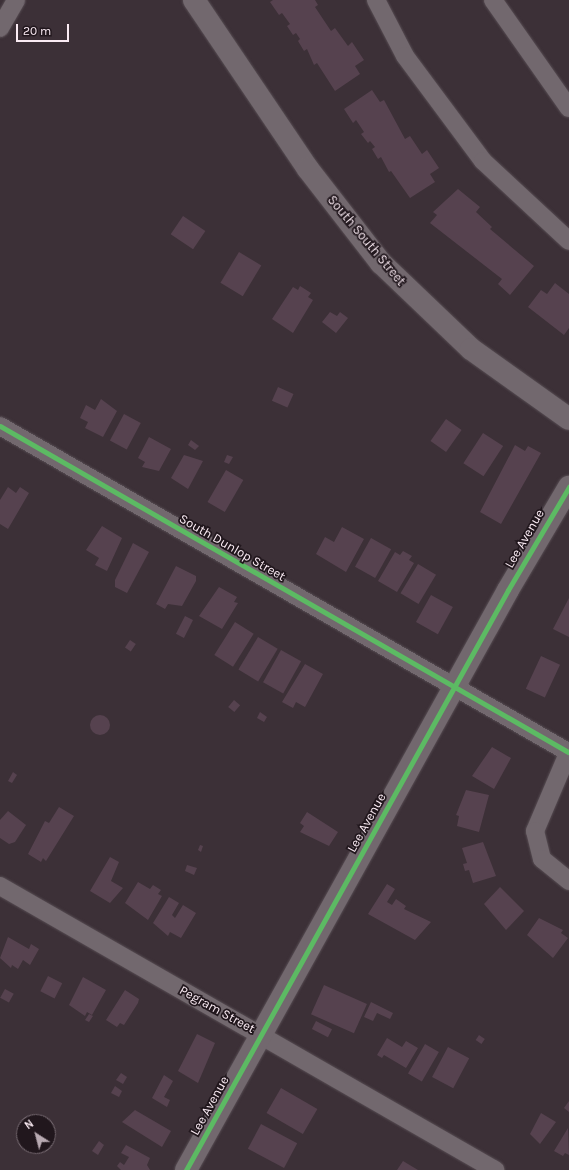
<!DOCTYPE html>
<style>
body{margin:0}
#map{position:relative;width:569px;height:1170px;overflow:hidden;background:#3c3037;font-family:Karla,sans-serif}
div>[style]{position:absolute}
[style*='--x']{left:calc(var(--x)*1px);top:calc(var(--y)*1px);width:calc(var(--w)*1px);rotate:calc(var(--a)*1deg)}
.building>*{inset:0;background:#56424f;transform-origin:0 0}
.round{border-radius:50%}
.roads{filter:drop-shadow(0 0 1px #564c52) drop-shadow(0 0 1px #564c52)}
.minor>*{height:18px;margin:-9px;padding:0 9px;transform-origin:9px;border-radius:9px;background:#72686e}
.tertiary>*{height:22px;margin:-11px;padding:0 11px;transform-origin:11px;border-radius:11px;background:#72686e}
.cycleway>*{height:5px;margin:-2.5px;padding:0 2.5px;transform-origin:2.5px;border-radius:2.5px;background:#5cba63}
span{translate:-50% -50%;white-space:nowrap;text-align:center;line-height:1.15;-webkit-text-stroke:3.5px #21171d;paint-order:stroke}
.street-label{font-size:13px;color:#fbecf4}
.north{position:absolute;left:16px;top:1114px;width:40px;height:40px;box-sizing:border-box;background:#21171d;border:1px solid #786c73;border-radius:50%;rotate:324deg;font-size:11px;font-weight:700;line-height:16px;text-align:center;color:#fbecf4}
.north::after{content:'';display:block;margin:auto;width:14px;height:18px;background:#b8aab2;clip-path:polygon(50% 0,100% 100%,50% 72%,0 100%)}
.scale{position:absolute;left:16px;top:24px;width:53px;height:18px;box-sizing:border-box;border:2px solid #fbecf4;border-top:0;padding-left:5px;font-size:12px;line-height:14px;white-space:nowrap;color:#fbecf4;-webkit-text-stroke:3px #21171d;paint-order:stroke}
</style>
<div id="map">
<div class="building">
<div style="clip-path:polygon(273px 0,315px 0,318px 5px,315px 7px,331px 31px,335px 28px,348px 46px,352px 42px,364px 60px,355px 66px,360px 74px,335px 91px,317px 63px,314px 65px,307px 49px,304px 51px,298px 41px,300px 39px,296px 33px,293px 35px,287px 26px,290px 24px,282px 13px,279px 15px,270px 2px)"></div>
<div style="clip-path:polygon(372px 90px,380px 102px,384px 100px,405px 139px,410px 136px,422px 154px,427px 150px,439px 168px,430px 174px,435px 182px,410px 198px,391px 171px,389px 172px,381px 157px,378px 159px,372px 149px,375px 147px,370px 141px,368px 143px,361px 134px,364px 132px,356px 120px,353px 123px,344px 109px)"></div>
<div style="clip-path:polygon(458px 189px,480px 207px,476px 212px,492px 227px,490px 229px,534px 266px,510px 295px,498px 284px,502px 279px,430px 223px,437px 215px,433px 212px)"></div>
<div style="left:183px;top:216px;width:27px;height:22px;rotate:34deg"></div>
<div style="left:239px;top:252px;width:26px;height:36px;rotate:31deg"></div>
<div style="clip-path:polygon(555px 283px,569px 294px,569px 328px,564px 335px,528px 307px,541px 290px,547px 294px)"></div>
<div style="clip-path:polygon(300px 286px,311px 293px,308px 297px,313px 300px,293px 333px,272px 319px,293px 287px,298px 290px)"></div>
<div style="clip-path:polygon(330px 312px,337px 316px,340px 312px,348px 318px,336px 333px,322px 322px)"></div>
<div style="left:278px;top:387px;width:17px;height:15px;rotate:24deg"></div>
<div style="clip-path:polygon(101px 399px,117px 411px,103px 437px,85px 428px,88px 422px,80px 418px,86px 405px,95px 410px)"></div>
<div style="left:124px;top:414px;width:19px;height:30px;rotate:28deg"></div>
<div style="left:446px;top:419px;width:19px;height:27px;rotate:35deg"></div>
<div style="left:483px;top:433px;width:24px;height:36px;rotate:33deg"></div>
<div style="clip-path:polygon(149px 437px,171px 449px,159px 471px,142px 467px,145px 462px,138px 458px)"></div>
<div style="clip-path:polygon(191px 440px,199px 446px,195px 450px,188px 445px)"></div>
<div style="clip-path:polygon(515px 445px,525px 451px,528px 446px,541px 453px,501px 524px,480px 512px)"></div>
<div style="clip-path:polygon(184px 455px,203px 461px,188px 489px,171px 478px)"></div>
<div style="clip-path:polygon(227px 455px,233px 457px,229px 464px,224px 462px)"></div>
<div style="left:226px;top:470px;width:20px;height:37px;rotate:30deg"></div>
<div style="clip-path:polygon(8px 487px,16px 493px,20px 487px,29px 493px,8px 529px,0 524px,0 500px)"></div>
<div style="clip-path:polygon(102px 526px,122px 538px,107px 571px,95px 565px,99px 558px,86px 550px)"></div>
<div style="clip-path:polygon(342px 527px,364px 539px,346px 572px,316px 554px,325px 537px,334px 542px)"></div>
<div style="left:371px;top:538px;width:23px;height:33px;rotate:29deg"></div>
<div style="clip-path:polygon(133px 543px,149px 552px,127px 593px,115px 587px,115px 580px)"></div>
<div style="clip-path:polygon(403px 551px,412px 556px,409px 560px,414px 563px,397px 592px,378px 581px,395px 552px,400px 555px)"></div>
<div style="left:418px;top:564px;width:21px;height:34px;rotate:31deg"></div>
<div style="clip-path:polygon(176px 566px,196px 576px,196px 581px,182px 606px,168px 604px,165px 609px,156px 604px)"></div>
<div style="clip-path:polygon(219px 587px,237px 597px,234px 602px,238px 603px,222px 629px,199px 616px)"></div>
<div style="left:431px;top:595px;width:25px;height:31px;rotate:29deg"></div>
<div style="clip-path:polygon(569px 598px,569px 637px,553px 629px)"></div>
<div style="left:185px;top:616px;width:9px;height:20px;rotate:27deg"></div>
<div style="left:235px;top:622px;width:22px;height:39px;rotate:32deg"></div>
<div style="left:258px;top:637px;width:23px;height:38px;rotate:31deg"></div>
<div style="left:130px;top:640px;width:7px;height:9px;rotate:34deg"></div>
<div style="left:281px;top:650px;width:23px;height:37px;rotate:29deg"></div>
<div style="left:541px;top:656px;width:21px;height:36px;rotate:25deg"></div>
<div style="clip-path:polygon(305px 664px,323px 674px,305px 707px,296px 702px,293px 708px,282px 702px)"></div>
<div style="left:234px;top:700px;width:8px;height:9px;rotate:40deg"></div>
<div style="clip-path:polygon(260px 712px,267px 717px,264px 722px,257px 718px)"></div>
<div class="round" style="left:90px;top:715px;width:20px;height:20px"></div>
<div style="clip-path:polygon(492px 747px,511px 758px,494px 789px,472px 776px)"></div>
<div style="clip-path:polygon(13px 772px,17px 775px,12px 783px,8px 781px)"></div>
<div style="clip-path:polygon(466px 790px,489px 795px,479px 832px,457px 826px,459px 816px,456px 815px)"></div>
<div style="clip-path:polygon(59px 807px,74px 816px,46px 861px,43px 858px,41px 862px,28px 854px,45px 821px,49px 823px)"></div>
<div style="clip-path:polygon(8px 811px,26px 825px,15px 842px,9px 844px,0 838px,0 820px)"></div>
<div style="clip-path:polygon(307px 812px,338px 832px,329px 846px,300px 832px,304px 826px,300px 823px)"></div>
<div style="clip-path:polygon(483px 842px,496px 876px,473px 883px,469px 870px,465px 871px,463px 864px,467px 863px,462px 848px)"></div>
<div style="clip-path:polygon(200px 845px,203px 846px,201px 852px,198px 850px)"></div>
<div style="clip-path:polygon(110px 857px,119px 862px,111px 881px,123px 888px,110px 903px,90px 891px)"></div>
<div style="clip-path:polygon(187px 865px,197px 868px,194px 875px,185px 871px)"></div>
<div style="clip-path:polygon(138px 882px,150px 889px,153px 885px,161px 890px,158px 894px,162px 896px,148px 920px,125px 903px)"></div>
<div style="clip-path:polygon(387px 884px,395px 889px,387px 902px,392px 905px,396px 899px,406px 906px,404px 909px,431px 922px,415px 940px,368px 914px)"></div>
<div style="clip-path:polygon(500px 887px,524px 911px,506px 930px,484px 904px)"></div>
<div style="clip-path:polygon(169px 897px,179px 903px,172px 915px,175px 918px,183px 905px,196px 913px,181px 938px,170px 932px,168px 936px,153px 923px)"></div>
<div style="clip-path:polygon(539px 918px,563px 930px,561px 933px,568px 938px,553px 958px,527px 935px)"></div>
<div style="clip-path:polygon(8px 937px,29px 949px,31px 944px,39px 949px,30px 965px,23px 960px,18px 969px,12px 965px,11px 968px,0 958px)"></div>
<div style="left:48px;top:976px;width:16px;height:17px;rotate:27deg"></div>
<div style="clip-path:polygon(83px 977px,106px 990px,92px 1015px,87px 1012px,85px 1016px,69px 1005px)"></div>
<div style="left:324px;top:985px;width:47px;height:32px;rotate:24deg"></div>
<div style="left:5px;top:989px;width:10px;height:10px;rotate:29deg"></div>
<div style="clip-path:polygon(125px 990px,139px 999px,138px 1003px,124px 1025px,120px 1023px,117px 1027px,106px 1020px)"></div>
<div style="clip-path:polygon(371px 1002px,393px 1013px,390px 1019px,377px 1013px,373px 1021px,364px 1017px)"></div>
<div style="clip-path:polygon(89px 1014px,93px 1016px,89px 1022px,85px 1020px)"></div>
<div style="left:316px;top:1021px;width:18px;height:9px;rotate:27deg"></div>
<div style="clip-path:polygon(197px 1034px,215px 1043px,198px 1083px,178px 1071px)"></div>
<div style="left:479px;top:1035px;width:7px;height:6px;rotate:34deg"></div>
<div style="clip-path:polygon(387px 1038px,402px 1047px,406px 1041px,418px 1048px,406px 1068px,384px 1055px,382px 1058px,377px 1055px)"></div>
<div style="left:425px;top:1044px;width:16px;height:34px;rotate:30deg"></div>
<div style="left:448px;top:1047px;width:24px;height:34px;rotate:28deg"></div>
<div style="clip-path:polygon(121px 1073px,127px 1077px,123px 1084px,116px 1080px)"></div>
<div style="clip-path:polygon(164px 1075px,173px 1081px,164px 1097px,170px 1100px,167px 1107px,152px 1098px)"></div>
<div style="clip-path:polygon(115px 1086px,122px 1091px,119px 1097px,111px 1093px)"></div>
<div style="left:281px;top:1088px;width:42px;height:29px;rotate:30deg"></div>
<div style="clip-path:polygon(569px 1101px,569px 1112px,564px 1108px)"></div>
<div style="clip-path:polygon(135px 1110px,171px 1131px,162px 1147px,122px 1122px)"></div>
<div style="clip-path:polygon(541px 1113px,556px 1122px,540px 1144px,530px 1134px)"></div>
<div style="left:261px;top:1124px;width:41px;height:28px;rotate:28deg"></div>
<div style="clip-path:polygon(568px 1128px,569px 1155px,565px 1153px,563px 1156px,554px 1151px)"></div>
<div style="clip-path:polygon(99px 1141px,104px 1145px,98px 1155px,92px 1151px)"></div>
<div style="clip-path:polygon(126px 1145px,150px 1158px,147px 1165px,150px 1170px,121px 1170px,117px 1166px,120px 1162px,124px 1165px,129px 1157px,121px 1153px)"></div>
<div style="clip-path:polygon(403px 1161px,418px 1170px,397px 1170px)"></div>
</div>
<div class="roads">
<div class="minor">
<div style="--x:376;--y:0;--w:63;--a:62.6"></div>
<div style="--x:405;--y:56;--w:131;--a:53.4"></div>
<div style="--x:483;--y:161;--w:117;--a:42.9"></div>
<div style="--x:493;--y:0;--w:132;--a:54.9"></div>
<div style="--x:0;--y:28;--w:32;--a:-60"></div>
<div style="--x:0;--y:426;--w:655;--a:29.85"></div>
<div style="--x:569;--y:751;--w:87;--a:113"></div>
<div style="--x:535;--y:831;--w:29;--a:76"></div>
<div style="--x:542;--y:859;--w:35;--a:39"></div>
<div style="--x:0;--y:886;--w:571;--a:29.84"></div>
</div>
<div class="tertiary">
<div style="--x:194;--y:0;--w:204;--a:56"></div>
<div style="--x:308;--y:169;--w:119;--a:52.2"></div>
<div style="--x:381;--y:263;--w:124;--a:43.7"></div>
<div style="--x:471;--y:349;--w:120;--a:35.5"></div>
<div style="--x:186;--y:1170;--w:663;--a:-60.96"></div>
<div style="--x:508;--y:590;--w:120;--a:-59.4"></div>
</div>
</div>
<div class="cycleway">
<div style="--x:0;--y:426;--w:655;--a:29.85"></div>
<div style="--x:186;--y:1170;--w:663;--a:-60.96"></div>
<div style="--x:508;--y:590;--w:120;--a:-59.4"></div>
</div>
<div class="street-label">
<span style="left:366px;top:241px;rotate:50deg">South South Street</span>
<span style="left:525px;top:539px;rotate:-60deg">Lee Avenue</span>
<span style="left:232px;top:548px;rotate:30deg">South Dunlop Street</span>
<span style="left:367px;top:823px;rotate:-61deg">Lee Avenue</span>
<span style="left:217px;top:1010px;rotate:29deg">Pegram Street</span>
<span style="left:210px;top:1106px;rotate:-61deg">Lee Avenue</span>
</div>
<div class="north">N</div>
<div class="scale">20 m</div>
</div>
